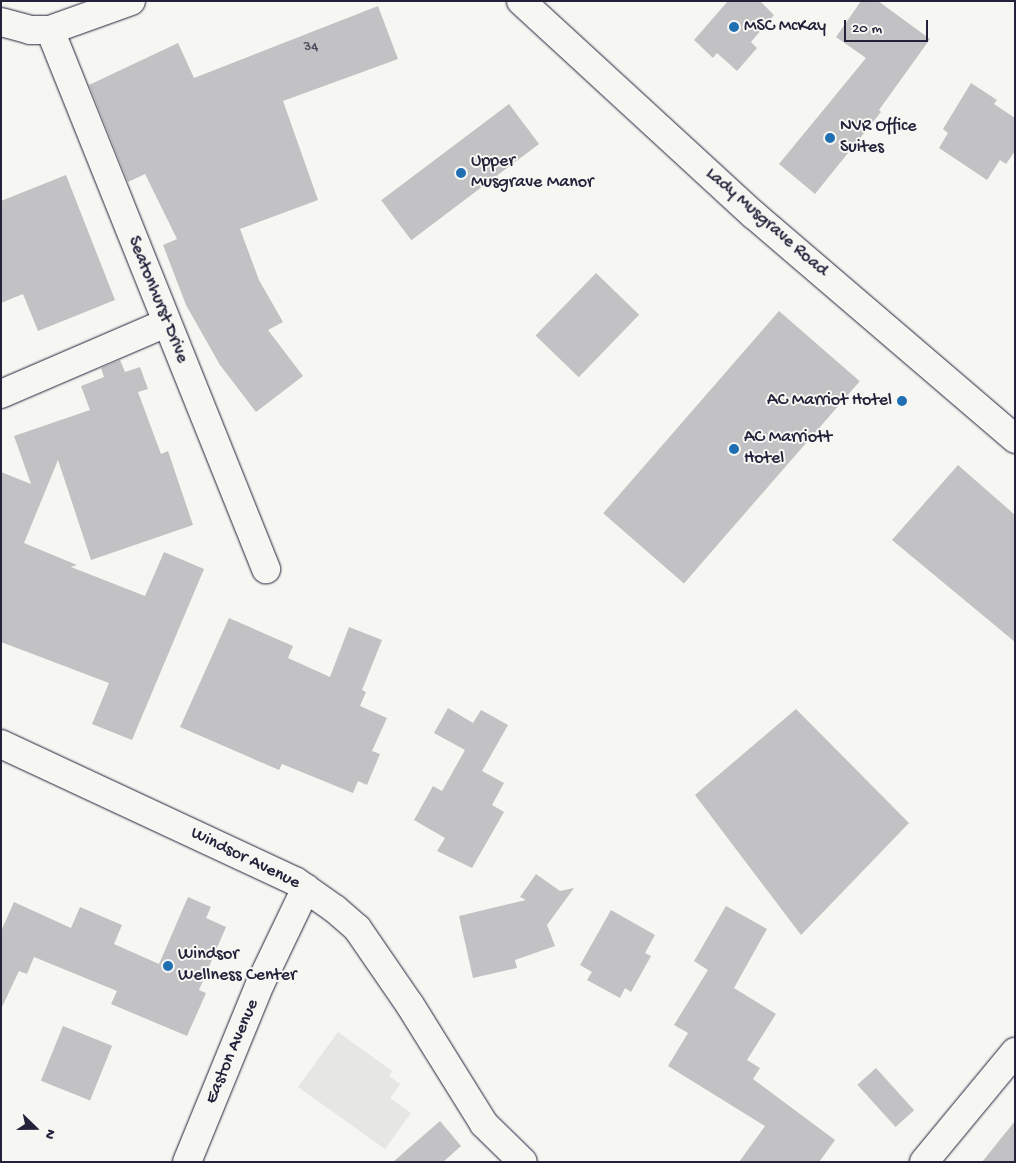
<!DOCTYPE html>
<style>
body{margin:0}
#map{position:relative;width:1016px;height:1163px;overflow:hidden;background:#f6f6f2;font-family:"Gochi Hand",sans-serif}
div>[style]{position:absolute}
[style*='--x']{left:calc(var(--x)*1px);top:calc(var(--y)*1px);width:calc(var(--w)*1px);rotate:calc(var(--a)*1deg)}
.built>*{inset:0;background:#e6e6e4}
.building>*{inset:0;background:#c2c2c4;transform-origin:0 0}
.roads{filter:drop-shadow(0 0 1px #22223b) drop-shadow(0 0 1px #22223b)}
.minor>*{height:28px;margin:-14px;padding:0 14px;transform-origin:14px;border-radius:14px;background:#f6f6f2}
.secondary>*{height:28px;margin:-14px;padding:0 14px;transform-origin:14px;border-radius:14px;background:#f6f6f2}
.primary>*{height:28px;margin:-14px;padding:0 14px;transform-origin:14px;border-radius:14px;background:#f6f6f2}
.dots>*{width:14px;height:14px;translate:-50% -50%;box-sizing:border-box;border:2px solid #f6f6f2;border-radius:50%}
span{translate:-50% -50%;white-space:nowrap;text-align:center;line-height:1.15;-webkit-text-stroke:4px #f6f6f2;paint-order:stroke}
.number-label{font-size:15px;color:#4a4a5d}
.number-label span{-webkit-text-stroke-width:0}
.poi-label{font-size:18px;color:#22223b}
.left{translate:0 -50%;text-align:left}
.right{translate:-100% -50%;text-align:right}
.street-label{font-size:18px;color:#22223b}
.frame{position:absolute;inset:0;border:2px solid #22223b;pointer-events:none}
.north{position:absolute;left:10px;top:1103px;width:50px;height:50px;-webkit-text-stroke:4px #f6f6f2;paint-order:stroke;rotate:112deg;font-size:14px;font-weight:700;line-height:20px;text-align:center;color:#22223b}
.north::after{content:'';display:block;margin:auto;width:18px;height:22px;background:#22223b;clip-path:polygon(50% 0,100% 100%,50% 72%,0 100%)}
.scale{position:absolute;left:844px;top:20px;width:84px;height:22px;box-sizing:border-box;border:2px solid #22223b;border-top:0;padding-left:6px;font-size:15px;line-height:18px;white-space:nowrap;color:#22223b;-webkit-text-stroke:4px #f6f6f2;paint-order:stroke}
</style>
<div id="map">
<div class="built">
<div style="clip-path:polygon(338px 1032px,392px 1071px,389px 1076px,400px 1084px,390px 1098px,411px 1113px,385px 1149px,298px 1087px)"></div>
</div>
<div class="building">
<div style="clip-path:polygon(728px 1px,760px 1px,774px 15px,751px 42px,757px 48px,737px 71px,717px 53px,713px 58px,694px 40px)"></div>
<div style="clip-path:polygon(861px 1px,878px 1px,930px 39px,879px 110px,881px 112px,815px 194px,779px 164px,866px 58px,836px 37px)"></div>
<div style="clip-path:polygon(378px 6px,398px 59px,283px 101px,318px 200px,240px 229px,259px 280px,283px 322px,268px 330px,303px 376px,256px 412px,220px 365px,186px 305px,163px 245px,177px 239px,145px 174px,128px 182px,89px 85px,178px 43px,194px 78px)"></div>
<div style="clip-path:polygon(971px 83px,997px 100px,994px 104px,1015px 118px,1015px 151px,1006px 164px,1000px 160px,987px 180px,939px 148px,948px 133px,943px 129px)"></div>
<div style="left:509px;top:104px;width:50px;height:160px;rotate:53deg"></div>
<div style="clip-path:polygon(66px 175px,115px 300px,38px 331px,23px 294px,1px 303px,1px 201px)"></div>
<div style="left:596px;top:273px;width:60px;height:87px;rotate:44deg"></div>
<div style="left:779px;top:311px;width:107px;height:268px;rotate:41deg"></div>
<div style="clip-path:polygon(120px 360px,125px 372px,140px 367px,148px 389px,138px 392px,161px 454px,168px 451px,193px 525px,91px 560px,58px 460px,24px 543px,77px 565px,71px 567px,145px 596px,164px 552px,204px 569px,132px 740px,92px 724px,109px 683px,1px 642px,1px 472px,31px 484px,14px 436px,90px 410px,81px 386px,104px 377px,101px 368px)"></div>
<div style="clip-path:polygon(958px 465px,1015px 515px,1015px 642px,892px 540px)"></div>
<div style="clip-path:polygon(229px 618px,293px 646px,288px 658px,330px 677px,349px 627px,382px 640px,362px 690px,366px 692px,360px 706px,387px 718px,372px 751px,380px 754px,367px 785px,358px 781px,353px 793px,282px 764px,279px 770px,180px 727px)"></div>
<div style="clip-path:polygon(448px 708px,473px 723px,481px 710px,508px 725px,482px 771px,504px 783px,492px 805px,504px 812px,472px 868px,437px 851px,445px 838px,414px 820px,433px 786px,442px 791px,465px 750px,434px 733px)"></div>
<div style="clip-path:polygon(796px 709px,909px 823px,801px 935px,695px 795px)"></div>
<div style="clip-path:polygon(536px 874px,560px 891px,574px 888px,547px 925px,555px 946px,515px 960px,517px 968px,473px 978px,459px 916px,526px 900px,520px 897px)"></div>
<div style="clip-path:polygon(188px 897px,211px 907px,206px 918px,226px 927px,199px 990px,206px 993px,187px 1036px,111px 1004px,117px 991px,34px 957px,27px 974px,19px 971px,1px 1009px,1px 931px,14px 902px,71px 928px,80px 907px,122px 925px,114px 944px,159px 964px)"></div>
<div style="clip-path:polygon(726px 906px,767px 929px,734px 988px,776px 1014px,747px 1060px,760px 1068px,753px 1079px,835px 1140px,819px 1162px,739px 1162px,765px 1126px,668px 1066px,688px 1033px,674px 1025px,708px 970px,694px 961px)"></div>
<div style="clip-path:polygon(611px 910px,655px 935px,645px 953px,651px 956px,631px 992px,625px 988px,620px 998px,587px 980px,592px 972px,580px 965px)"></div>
<div style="left:63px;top:1026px;width:53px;height:59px;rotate:22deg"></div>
<div style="left:876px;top:1068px;width:57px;height:25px;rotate:48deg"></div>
<div style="clip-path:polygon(440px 1121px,461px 1146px,443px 1162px,393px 1162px)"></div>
<div style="clip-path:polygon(1015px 1121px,1015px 1162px,982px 1162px)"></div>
</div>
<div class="roads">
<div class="minor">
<div style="--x:50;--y:30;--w:581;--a:68.16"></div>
<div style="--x:1;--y:394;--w:180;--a:-23.3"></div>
<div style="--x:1;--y:744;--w:324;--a:25"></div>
<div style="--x:295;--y:881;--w:49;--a:35"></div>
<div style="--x:335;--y:909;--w:29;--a:41"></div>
<div style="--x:357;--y:928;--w:93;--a:55.5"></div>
<div style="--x:410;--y:1005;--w:140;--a:58.1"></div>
<div style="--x:484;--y:1124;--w:54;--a:44.3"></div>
<div style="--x:187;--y:1162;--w:195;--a:-67.7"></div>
<div style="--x:261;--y:982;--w:104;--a:-64.4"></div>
<div style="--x:924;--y:1162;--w:143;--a:-50.4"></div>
</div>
<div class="secondary">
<div style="--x:521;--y:1;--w:316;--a:42.6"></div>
<div style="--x:754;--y:215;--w:344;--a:40.6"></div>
</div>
<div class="primary">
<div style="--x:1;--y:22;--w:30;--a:15"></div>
<div style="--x:30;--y:30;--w:20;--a:0"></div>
<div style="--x:50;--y:30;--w:86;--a:-19.7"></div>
</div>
</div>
<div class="dots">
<div style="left:734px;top:27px;background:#1f6fb2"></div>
<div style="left:830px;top:138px;background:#1f6fb2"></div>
<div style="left:461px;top:173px;background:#1f6fb2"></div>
<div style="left:902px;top:401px;background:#1f6fb2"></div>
<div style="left:734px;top:449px;background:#1f6fb2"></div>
<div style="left:168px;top:966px;background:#1f6fb2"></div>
</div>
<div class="number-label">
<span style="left:311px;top:48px">34</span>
</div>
<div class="poi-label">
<span class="left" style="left:744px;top:27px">MSC McKay</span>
<span class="left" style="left:840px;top:138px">NVR Office<br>Suites</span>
<span class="left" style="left:471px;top:173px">Upper<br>Musgrave Manor</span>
<span class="right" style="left:892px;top:401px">AC Marriot Hotel</span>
<span class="left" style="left:744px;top:449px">AC Marriott<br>Hotel</span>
<span class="left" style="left:178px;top:966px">Windsor<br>Wellness Center</span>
</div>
<div class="street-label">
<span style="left:766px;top:223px;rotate:41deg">Lady Musgrave Road</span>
<span style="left:157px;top:300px;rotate:68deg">Seatonhurst Drive</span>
<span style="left:245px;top:859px;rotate:26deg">Windsor Avenue</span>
<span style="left:233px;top:1052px;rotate:-67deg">Easton Avenue</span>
</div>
<div class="frame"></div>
<div class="north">N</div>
<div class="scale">20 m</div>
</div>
